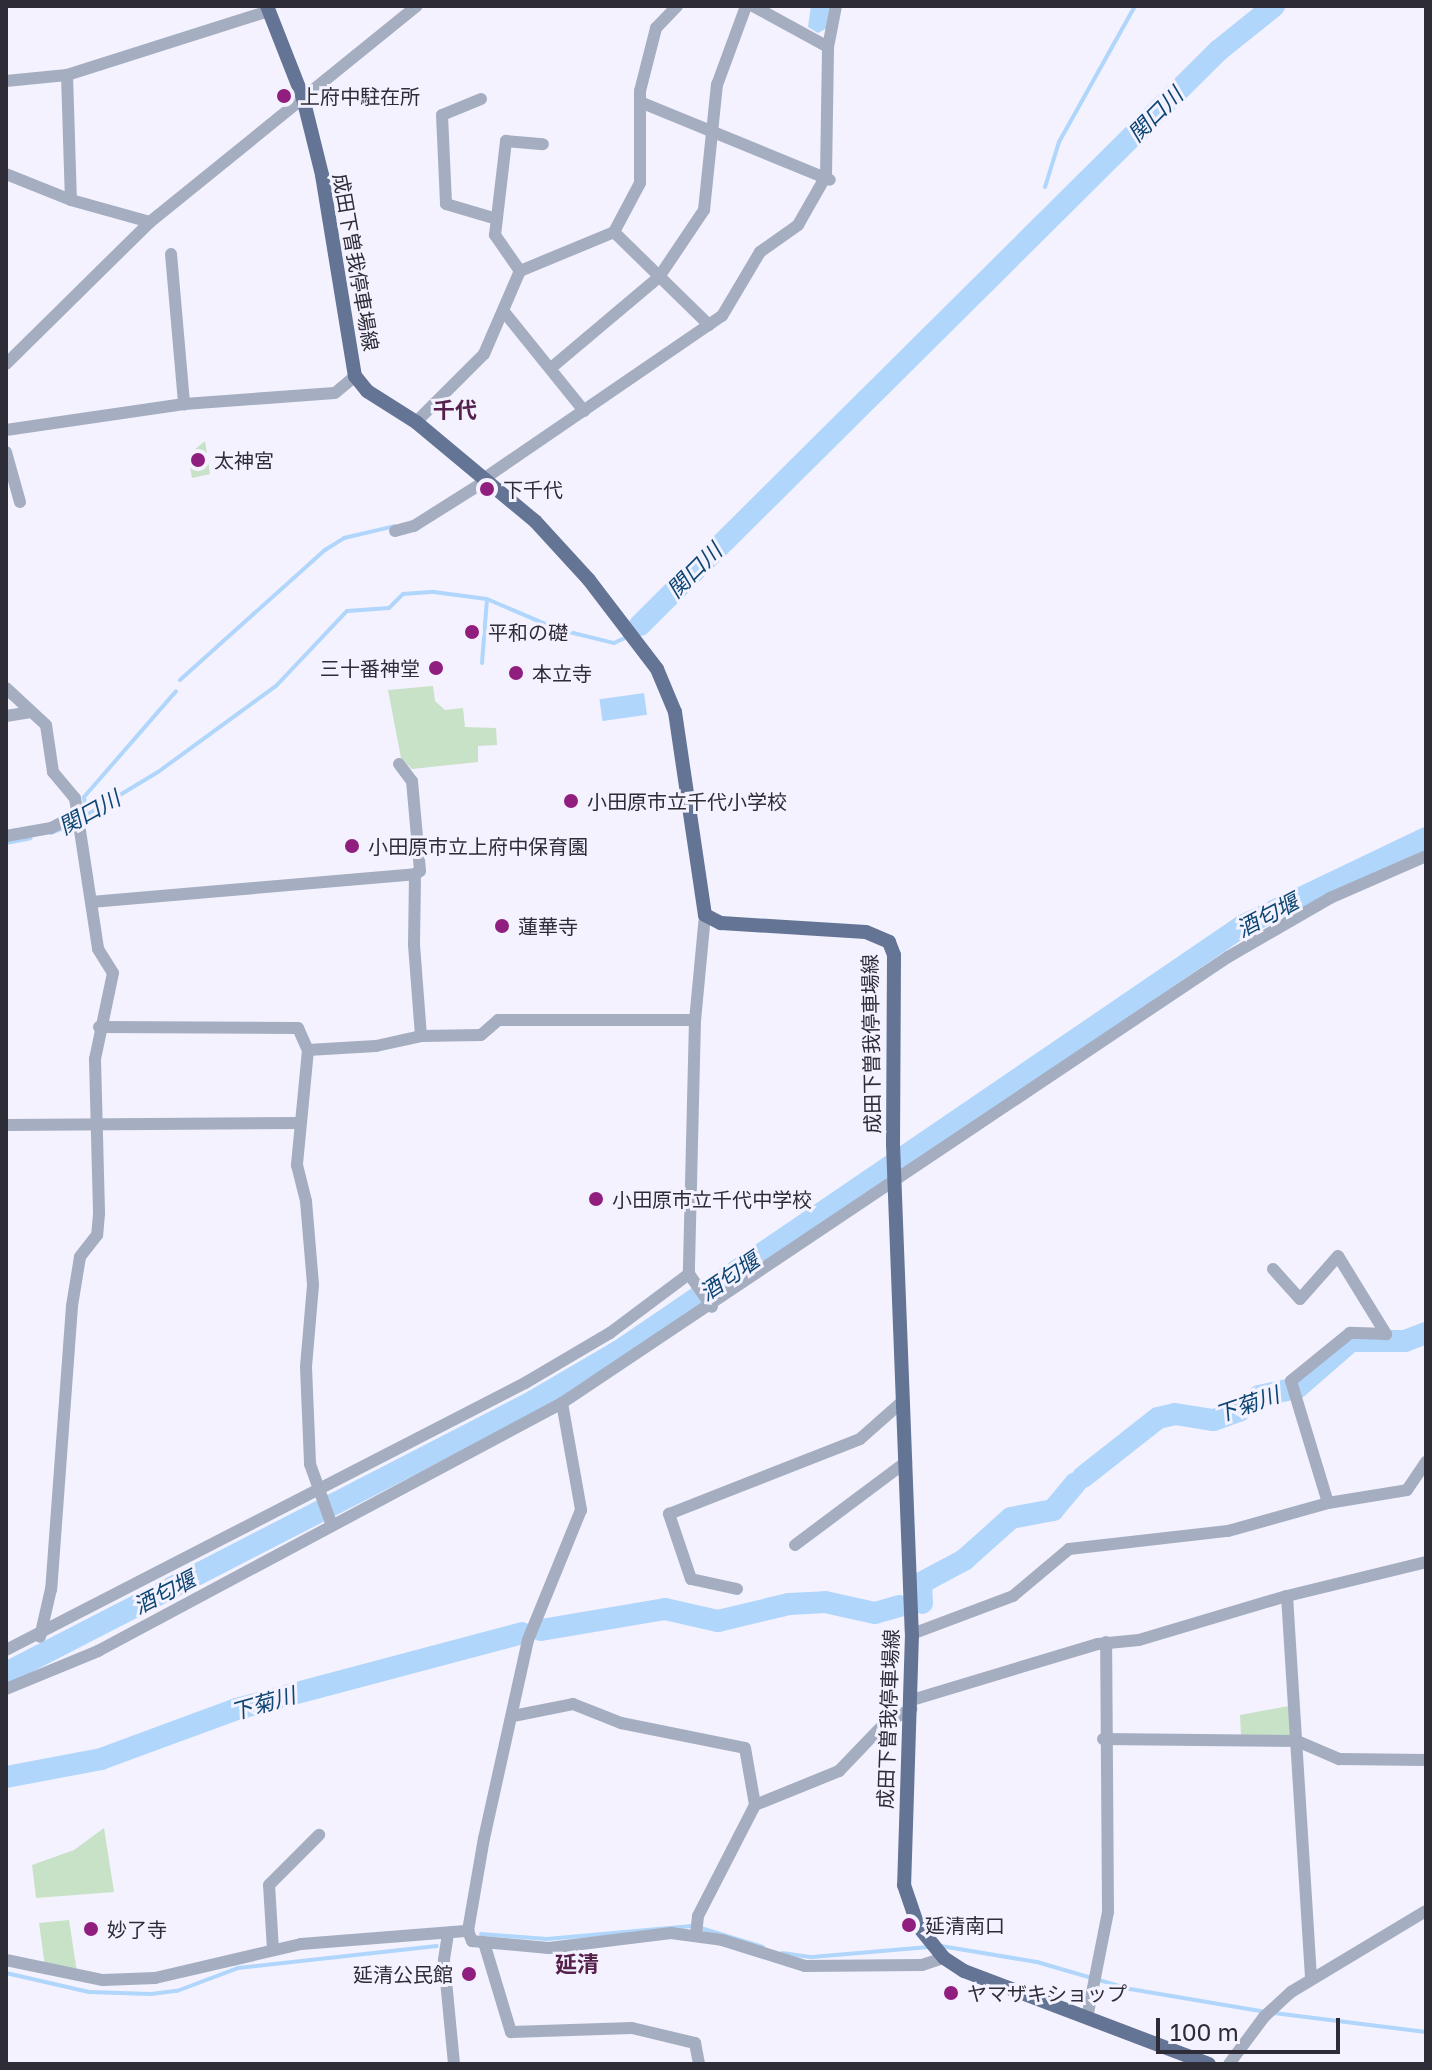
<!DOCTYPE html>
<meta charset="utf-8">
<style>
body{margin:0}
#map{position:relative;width:1432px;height:2070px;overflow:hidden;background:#f4f2fe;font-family:"Golos Text","Noto Sans JP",sans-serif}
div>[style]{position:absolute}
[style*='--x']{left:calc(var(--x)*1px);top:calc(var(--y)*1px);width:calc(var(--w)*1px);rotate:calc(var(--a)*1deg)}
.green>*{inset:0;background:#c7e2c7}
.water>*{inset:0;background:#b1d6fc;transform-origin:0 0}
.stream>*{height:4px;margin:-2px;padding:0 2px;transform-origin:2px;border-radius:2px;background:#b1d6fc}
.river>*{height:22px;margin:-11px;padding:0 11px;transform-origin:11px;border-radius:11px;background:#b1d6fc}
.minor>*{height:12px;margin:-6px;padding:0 6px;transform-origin:6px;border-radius:6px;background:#a5aec1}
.major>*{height:14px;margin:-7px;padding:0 7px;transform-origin:7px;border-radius:7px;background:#647495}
.dots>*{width:22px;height:22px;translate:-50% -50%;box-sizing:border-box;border:4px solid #f4f2fe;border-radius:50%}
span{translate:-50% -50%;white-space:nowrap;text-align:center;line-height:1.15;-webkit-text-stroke:6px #f4f2fe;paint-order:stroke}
.poi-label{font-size:20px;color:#2e2c37}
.left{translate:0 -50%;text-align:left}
.right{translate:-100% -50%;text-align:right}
.street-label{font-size:20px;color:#2e2c37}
.water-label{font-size:22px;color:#0e4673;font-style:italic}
.neighbourhood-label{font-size:22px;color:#56204d;font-weight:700}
.frame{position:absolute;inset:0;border:8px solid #2e2c37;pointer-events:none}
.scale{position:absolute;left:1156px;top:2018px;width:184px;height:36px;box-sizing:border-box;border:4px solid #2e2c37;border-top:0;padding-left:10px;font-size:24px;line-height:28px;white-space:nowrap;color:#2e2c37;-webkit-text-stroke:6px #f4f2fe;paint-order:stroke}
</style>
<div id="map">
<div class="green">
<div style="clip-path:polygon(205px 441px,210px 474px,192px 478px,190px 467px,200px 464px,197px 454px,187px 456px)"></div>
<div style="clip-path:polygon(433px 686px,435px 701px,445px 710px,463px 708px,465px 727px,496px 728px,497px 745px,478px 746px,478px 762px,412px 769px,401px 758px,388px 690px)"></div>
<div style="clip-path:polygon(1289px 1706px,1291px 1735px,1241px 1736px,1240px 1715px)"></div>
<div style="clip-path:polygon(104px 1828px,114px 1892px,36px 1898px,32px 1865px,74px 1850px)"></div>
<div style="clip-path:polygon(69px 1920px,77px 1972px,45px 1967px,39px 1923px)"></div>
</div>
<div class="water">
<div style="clip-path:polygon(811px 6px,831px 6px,827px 28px,818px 33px,808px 27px)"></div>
<div style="left:644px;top:693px;width:22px;height:45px;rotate:82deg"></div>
</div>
<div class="stream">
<div style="--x:1045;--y:187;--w:47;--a:-72.7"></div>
<div style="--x:1059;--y:142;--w:156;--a:-60.8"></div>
<div style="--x:482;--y:663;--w:64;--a:-85.5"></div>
<div style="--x:180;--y:680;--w:195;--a:-41.9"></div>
<div style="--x:325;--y:550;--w:22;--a:-32"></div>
<div style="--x:344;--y:538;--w:52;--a:-13.2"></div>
<div style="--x:86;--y:816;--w:19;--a:-96"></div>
<div style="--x:84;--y:797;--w:140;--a:-49"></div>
<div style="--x:80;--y:819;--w:91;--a:-31.1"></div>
<div style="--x:158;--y:772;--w:146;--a:-36.1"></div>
<div style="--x:276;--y:686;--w:103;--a:-46.6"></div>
<div style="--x:347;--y:611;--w:42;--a:-4.1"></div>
<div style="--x:389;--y:608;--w:20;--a:-45"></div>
<div style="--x:403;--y:594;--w:31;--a:-4"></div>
<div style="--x:434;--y:592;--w:53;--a:7.5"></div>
<div style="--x:487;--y:599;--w:76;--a:23.2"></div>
<div style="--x:557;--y:629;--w:59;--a:13.8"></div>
<div style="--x:614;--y:643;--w:14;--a:-25"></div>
<div style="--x:51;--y:833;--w:19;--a:-21"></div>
<div style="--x:6;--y:843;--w:25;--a:-11"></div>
<div style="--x:481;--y:1934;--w:66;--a:4.3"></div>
<div style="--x:547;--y:1939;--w:148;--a:-5.1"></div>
<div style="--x:694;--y:1926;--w:72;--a:16.9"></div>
<div style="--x:941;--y:1946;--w:97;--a:9.5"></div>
<div style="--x:1037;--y:1962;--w:97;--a:16.2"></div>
<div style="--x:1130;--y:1989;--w:138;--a:9.6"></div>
<div style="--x:782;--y:1953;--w:30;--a:8"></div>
<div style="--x:812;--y:1957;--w:117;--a:-4.9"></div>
<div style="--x:6;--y:1973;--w:85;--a:12.9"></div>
<div style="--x:89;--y:1992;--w:62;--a:1.8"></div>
<div style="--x:151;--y:1994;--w:26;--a:-7"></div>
<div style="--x:177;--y:1991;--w:65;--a:-20.7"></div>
<div style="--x:238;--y:1968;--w:200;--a:-6.3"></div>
<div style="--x:1274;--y:2013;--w:153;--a:7.1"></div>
</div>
<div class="river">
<div style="--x:640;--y:625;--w:815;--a:-44.8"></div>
<div style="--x:1218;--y:51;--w:72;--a:-38.8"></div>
<div style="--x:1297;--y:1388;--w:72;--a:-41"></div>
<div style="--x:1351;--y:1341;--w:54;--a:0"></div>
<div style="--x:1405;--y:1341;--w:22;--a:-21"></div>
<div style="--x:1083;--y:1477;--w:95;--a:-38.2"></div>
<div style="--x:1158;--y:1418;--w:17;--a:-13"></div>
<div style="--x:1175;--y:1414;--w:39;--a:9"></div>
<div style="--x:1214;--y:1420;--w:27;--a:-20"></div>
<div style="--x:1239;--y:1411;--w:25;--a:-37"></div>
<div style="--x:1259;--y:1396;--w:30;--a:-12"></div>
<div style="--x:922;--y:1603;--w:20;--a:-93"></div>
<div style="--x:921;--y:1583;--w:49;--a:-28.1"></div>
<div style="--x:964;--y:1560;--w:63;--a:-41.8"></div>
<div style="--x:1011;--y:1518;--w:43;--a:-10.8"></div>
<div style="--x:1053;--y:1510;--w:35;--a:-50"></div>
<div style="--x:541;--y:1630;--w:126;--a:-9.6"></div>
<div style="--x:665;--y:1609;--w:54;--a:12.8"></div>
<div style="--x:718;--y:1621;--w:73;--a:-13.5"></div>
<div style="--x:789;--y:1604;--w:36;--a:-3"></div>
<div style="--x:825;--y:1602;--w:51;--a:12.4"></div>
<div style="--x:875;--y:1613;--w:25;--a:-16"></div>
<div style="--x:6;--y:1673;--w:589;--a:-27.26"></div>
<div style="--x:530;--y:1403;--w:103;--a:-30.3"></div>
<div style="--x:619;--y:1351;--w:756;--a:-34.28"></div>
<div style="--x:1244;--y:925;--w:202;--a:-25.5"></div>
<div style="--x:6;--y:1777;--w:97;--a:-10.7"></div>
<div style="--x:101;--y:1759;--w:145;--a:-20.2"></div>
<div style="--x:237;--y:1709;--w:295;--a:-14.9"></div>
</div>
<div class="minor">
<div style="--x:753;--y:6;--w:85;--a:28.7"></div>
<div style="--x:67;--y:75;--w:125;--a:88.2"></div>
<div style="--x:6;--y:81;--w:61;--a:-5.6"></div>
<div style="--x:67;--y:75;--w:212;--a:-17.6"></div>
<div style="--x:481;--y:99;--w:42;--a:157.7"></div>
<div style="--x:442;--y:115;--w:89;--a:87.4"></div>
<div style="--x:446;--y:204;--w:53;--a:16.4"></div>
<div style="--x:640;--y:102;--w:205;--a:22.3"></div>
<div style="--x:6;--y:174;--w:70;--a:21.8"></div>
<div style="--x:71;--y:200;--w:82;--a:15.6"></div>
<div style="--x:614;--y:232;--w:133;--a:44.4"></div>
<div style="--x:171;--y:254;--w:151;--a:85"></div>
<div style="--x:520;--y:271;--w:44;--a:-124.8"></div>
<div style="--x:495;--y:235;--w:95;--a:-83.3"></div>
<div style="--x:506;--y:141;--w:37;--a:5"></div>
<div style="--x:505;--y:313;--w:126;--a:51.1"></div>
<div style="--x:6;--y:364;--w:202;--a:-44.6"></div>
<div style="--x:150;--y:222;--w:343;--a:-39"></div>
<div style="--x:551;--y:368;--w:141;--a:-40.1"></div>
<div style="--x:659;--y:277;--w:81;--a:-56.1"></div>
<div style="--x:704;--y:210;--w:126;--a:-84.1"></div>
<div style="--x:717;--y:85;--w:84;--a:-69.8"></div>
<div style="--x:416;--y:422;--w:96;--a:-45"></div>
<div style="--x:484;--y:354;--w:90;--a:-66.6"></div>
<div style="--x:520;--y:271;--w:102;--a:-22.5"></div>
<div style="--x:614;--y:232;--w:55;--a:-62"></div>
<div style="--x:640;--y:183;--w:92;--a:-90"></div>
<div style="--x:640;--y:91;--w:65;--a:-75.7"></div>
<div style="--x:656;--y:28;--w:30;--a:-46"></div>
<div style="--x:6;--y:430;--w:180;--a:-8.3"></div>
<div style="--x:184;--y:404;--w:151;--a:-4.2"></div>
<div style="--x:335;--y:393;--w:26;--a:-40"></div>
<div style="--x:6;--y:452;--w:52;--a:74.4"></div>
<div style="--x:485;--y:478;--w:287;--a:-34.4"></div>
<div style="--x:722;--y:316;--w:74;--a:-59.3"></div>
<div style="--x:760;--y:252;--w:47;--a:-35.4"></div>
<div style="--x:798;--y:225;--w:56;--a:-60.3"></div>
<div style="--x:826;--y:176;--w:129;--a:-89.1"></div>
<div style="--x:828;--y:47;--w:42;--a:-79"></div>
<div style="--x:395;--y:531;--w:20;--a:-15"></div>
<div style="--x:414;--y:526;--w:86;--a:-32.2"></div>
<div style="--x:6;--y:688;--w:54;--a:42.8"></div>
<div style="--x:46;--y:725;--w:48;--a:81.5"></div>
<div style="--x:53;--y:772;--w:34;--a:50"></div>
<div style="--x:75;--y:798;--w:153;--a:81.3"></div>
<div style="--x:98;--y:949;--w:28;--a:58"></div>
<div style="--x:113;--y:973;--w:88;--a:101.8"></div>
<div style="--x:95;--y:1059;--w:155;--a:88.5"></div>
<div style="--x:99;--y:1214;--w:21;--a:95"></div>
<div style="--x:97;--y:1235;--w:28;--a:128"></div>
<div style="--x:80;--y:1257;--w:50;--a:99.3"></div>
<div style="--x:72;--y:1306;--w:284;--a:94.2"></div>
<div style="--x:51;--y:1589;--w:49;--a:102.9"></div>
<div style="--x:6;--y:716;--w:25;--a:-9"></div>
<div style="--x:399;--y:764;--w:21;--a:53"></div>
<div style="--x:412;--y:781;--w:90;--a:84.9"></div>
<div style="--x:420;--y:871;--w:6;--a:149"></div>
<div style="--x:415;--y:874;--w:71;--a:90.8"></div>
<div style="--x:414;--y:945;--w:91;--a:85.6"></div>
<div style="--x:6;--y:836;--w:46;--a:-10.1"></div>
<div style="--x:51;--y:828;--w:31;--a:-27"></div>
<div style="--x:91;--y:902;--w:325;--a:-4.9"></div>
<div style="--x:705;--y:915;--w:105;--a:95.4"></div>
<div style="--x:695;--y:1020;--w:254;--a:91.4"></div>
<div style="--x:689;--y:1274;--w:40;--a:55.1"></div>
<div style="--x:99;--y:1027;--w:199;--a:0.3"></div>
<div style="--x:298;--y:1028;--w:24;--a:66"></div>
<div style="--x:308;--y:1050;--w:116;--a:95.5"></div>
<div style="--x:297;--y:1165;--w:37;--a:76"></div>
<div style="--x:306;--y:1201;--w:84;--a:85.2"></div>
<div style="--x:313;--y:1285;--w:82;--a:94.9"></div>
<div style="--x:306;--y:1367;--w:97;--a:87.6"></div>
<div style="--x:310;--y:1464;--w:63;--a:70.4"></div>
<div style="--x:308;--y:1050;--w:68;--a:-3.4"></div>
<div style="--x:376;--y:1046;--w:46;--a:-12.5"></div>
<div style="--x:421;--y:1036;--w:60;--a:-1"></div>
<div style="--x:481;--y:1035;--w:23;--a:-41"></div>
<div style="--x:498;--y:1020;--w:197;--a:0"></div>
<div style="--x:6;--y:1125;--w:291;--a:-0.4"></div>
<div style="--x:1273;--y:1269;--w:40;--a:48"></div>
<div style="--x:1300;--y:1299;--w:57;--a:-48.5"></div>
<div style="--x:1338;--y:1256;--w:92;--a:58.4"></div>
<div style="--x:1386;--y:1334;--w:36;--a:-178"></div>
<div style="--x:1350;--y:1333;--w:76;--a:140.9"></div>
<div style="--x:1291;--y:1381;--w:127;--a:73.1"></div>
<div style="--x:562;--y:1403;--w:109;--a:79.9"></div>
<div style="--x:581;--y:1510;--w:140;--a:112.2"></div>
<div style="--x:528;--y:1640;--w:203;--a:102.5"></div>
<div style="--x:484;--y:1838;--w:94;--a:99.8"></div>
<div style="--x:468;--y:1931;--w:11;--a:68"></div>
<div style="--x:472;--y:1941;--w:77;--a:5.2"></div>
<div style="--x:549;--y:1948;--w:123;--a:-7"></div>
<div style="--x:671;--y:1933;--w:51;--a:7.8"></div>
<div style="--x:722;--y:1940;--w:87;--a:17.4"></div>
<div style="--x:805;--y:1966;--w:117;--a:-0.5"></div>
<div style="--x:922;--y:1965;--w:23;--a:-18"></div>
<div style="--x:795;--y:1545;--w:139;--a:-36.8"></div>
<div style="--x:737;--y:1589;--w:47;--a:-167.7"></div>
<div style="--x:691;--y:1579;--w:69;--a:-108.7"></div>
<div style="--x:669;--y:1514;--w:205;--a:-21.4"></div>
<div style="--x:860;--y:1439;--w:57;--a:-41.5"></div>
<div style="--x:1287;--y:1596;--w:384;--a:86.4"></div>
<div style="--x:912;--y:1634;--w:108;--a:-20.6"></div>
<div style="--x:1013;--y:1596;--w:73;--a:-40"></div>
<div style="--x:1069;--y:1549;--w:160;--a:-6.5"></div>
<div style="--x:1228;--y:1531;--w:104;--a:-15.6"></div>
<div style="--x:1328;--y:1503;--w:80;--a:-9.3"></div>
<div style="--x:1407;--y:1490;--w:34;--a:-56"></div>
<div style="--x:6;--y:1650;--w:584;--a:-27.22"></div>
<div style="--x:525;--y:1383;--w:99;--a:-30.5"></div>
<div style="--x:610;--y:1333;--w:99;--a:-36.8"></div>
<div style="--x:6;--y:1689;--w:100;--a:-22.4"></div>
<div style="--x:98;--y:1651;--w:526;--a:-28.12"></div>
<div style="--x:562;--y:1403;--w:802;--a:-33.81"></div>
<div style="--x:1228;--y:957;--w:118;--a:-30"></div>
<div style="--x:1330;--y:898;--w:105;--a:-23.6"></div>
<div style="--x:912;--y:1700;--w:194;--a:-16.8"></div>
<div style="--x:1098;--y:1644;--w:41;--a:-5.6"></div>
<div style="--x:1139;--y:1640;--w:154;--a:-16.6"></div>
<div style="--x:1287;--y:1596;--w:143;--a:-13.7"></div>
<div style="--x:513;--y:1716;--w:61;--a:-11.3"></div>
<div style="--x:573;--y:1704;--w:52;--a:21.6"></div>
<div style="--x:621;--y:1723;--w:126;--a:11.4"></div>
<div style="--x:745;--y:1748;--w:58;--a:80"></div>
<div style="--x:1103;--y:1739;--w:194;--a:0.6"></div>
<div style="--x:1297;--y:1741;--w:46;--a:23.2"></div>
<div style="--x:1339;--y:1759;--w:87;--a:0.7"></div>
<div style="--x:448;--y:1934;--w:26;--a:99"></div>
<div style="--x:444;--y:1960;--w:104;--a:84.5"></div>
<div style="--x:696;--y:1935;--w:19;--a:-84"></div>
<div style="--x:698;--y:1916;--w:125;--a:-62.8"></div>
<div style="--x:755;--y:1805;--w:91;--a:-22"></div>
<div style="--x:839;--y:1771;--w:66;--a:-46.2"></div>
<div style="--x:885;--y:1723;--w:30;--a:-28"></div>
<div style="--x:485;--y:1946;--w:90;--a:73.2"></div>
<div style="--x:511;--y:2032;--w:121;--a:-1.9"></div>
<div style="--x:632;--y:2028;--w:65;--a:13.4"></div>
<div style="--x:695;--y:2043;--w:21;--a:79"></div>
<div style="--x:273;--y:1950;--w:65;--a:-93.5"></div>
<div style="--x:269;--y:1885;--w:71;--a:-45"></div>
<div style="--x:6;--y:1960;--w:99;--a:11.7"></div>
<div style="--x:103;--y:1980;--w:52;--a:-2.2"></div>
<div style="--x:155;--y:1978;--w:150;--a:-13.1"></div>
<div style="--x:301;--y:1944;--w:168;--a:-4.5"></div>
<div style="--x:1087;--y:2018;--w:108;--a:-78.8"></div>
<div style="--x:1108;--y:1912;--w:270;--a:-90.4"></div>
<div style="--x:1229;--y:2064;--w:59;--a:-53.3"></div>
<div style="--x:1264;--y:2017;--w:37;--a:-43"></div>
<div style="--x:1291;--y:1992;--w:157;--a:-31"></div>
</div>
<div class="major">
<div style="--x:267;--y:6;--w:99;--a:68.6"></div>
<div style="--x:303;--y:98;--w:79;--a:76.1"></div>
<div style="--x:322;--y:175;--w:204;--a:80.7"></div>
<div style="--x:355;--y:376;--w:19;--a:51"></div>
<div style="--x:367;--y:391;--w:58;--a:32.3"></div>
<div style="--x:416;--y:422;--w:155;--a:39.8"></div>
<div style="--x:535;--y:521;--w:80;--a:47.5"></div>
<div style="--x:589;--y:580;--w:112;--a:52.6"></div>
<div style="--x:657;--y:669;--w:47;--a:67.3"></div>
<div style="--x:675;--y:712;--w:205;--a:81.6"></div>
<div style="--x:705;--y:915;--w:18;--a:27"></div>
<div style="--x:721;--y:923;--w:145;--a:3.6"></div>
<div style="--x:866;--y:932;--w:25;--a:23"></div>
<div style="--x:889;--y:942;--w:14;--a:69"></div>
<div style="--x:894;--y:955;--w:189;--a:90.3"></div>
<div style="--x:893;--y:1144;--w:490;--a:87.8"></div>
<div style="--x:912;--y:1634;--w:251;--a:91.8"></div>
<div style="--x:904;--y:1885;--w:43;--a:71.1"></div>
<div style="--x:918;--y:1926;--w:41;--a:50.9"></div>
<div style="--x:944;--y:1958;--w:24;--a:33"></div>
<div style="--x:964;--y:1971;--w:262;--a:20.8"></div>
</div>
<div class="dots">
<div style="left:284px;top:96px;background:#8f1e7f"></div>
<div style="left:198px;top:460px;background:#8f1e7f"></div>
<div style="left:487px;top:489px;background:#8f1e7f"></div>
<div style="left:472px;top:632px;background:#8f1e7f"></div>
<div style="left:436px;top:668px;background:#8f1e7f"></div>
<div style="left:516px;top:673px;background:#8f1e7f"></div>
<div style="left:571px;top:801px;background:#8f1e7f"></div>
<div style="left:352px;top:846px;background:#8f1e7f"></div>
<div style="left:502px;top:926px;background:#8f1e7f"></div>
<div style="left:596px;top:1199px;background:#8f1e7f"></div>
<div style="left:909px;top:1925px;background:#8f1e7f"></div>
<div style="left:91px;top:1929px;background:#8f1e7f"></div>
<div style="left:469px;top:1974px;background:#8f1e7f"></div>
<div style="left:951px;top:1993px;background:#8f1e7f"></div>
</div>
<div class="poi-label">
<span class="left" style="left:300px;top:96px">上府中駐在所</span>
<span class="left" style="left:214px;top:460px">太神宮</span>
<span class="left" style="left:503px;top:489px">下千代</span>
<span class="left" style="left:488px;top:632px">平和の礎</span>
<span class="right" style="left:420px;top:668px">三十番神堂</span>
<span class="left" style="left:532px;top:673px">本立寺</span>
<span class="left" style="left:587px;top:801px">小田原市立千代小学校</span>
<span class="left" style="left:368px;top:846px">小田原市立上府中保育園</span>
<span class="left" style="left:518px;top:926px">蓮華寺</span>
<span class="left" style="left:612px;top:1199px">小田原市立千代中学校</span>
<span class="left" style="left:925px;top:1925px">延清南口</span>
<span class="left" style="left:107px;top:1929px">妙了寺</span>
<span class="right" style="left:453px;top:1974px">延清公民館</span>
<span class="left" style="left:967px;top:1993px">ヤマザキショップ</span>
</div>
<div class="street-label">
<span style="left:356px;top:262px;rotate:80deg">成田下曽我停車場線</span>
<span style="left:871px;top:1044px;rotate:-91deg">成田下曽我停車場線</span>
<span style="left:888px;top:1719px;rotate:-88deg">成田下曽我停車場線</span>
</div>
<div class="water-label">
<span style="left:1155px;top:114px;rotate:-45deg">関口川</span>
<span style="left:694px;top:570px;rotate:-45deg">関口川</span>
<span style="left:89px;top:812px;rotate:-29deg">関口川</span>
<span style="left:1267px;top:915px;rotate:-28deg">酒匂堰</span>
<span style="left:729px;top:1276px;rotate:-34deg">酒匂堰</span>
<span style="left:1247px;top:1404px;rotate:-19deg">下菊川</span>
<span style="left:164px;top:1592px;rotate:-27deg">酒匂堰</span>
<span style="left:263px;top:1703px;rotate:-16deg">下菊川</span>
</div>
<div class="neighbourhood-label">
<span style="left:455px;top:410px">千代</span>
<span style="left:577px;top:1964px">延清</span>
</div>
<div class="frame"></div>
<div class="scale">100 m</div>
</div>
